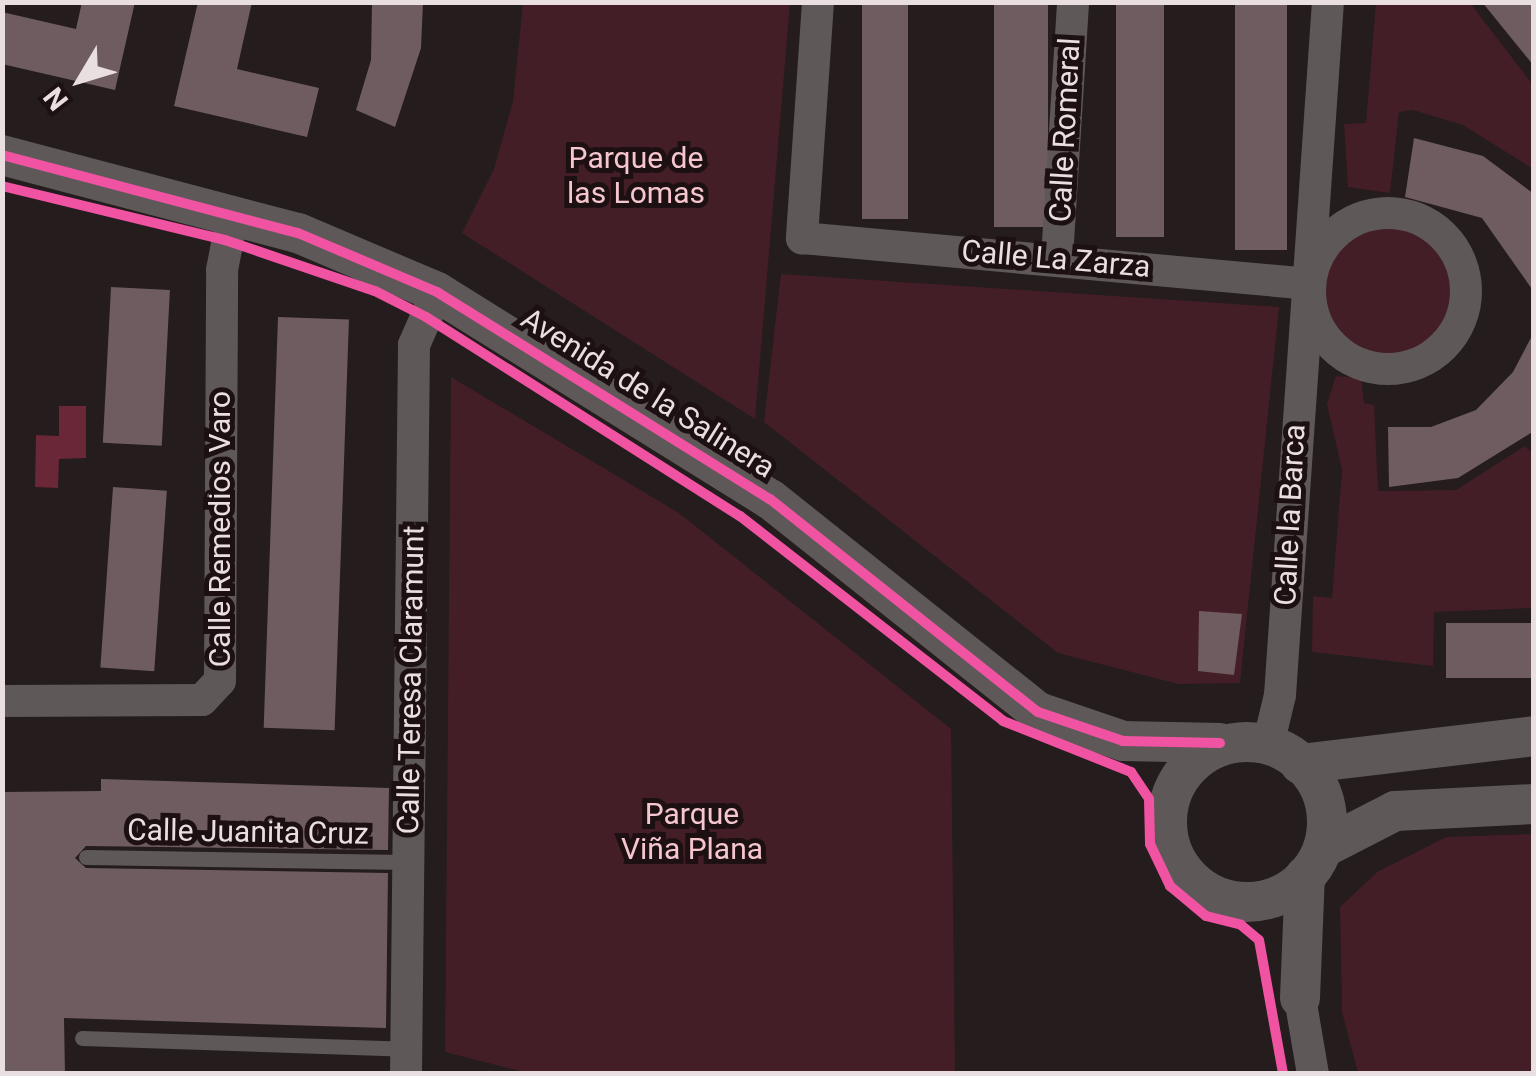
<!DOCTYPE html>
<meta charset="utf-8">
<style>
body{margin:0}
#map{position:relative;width:1536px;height:1076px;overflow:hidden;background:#241c1d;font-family:Roboto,sans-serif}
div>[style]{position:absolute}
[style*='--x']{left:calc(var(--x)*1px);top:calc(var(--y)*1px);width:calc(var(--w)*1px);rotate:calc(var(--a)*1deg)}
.green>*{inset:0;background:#431e26}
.round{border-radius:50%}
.water>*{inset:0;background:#692737}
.building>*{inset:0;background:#6f5c60;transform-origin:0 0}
.service>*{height:15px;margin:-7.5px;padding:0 7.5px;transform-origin:7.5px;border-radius:7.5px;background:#5e5858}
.minor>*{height:32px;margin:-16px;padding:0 16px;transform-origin:16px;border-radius:16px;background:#5e5858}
.minor>.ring{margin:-16px;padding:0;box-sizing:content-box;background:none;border:32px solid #5e5858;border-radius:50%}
.tertiary>*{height:40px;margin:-20px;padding:0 20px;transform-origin:20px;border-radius:20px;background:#5e5858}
.tertiary>.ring{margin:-20px;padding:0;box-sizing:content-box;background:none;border:40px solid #5e5858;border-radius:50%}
.cycleway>*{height:10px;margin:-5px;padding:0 5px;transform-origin:5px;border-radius:5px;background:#f153a3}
span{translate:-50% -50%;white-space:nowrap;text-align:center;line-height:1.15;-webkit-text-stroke:10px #1d1012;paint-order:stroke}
.street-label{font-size:30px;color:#e9dfe0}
.park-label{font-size:30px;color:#f5c6cd}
.frame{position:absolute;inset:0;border:5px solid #e9dfe0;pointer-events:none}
.north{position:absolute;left:30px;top:30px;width:100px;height:100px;-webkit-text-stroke:8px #1d1012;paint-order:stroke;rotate:232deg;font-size:28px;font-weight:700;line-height:40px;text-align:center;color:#e9dfe0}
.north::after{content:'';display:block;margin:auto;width:35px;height:45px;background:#e9dfe0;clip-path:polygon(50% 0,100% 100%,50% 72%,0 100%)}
</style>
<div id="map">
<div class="green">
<div style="clip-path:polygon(523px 3px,790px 3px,755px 419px,462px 233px,494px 169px,513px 101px)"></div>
<div style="clip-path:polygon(1376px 3px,1470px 3px,1533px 85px,1533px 169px,1463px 125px,1413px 110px,1399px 112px,1390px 193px,1348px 187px,1344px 124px,1366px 123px)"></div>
<div class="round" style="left:1323px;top:226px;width:128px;height:128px"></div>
<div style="clip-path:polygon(781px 274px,1279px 307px,1240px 683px,1178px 684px,1058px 653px,764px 422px)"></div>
<div style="clip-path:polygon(1336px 376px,1361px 378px,1364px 403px,1374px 405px,1378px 491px,1456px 490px,1525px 446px,1533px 454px,1533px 608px,1434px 612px,1433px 666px,1312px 652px,1313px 596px,1332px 598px,1342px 470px,1327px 404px)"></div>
<div style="clip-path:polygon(451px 377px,679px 513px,951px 729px,955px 1073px,532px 1074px,445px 1052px)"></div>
<div style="clip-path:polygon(1533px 834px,1533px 1073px,1358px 1073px,1342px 1012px,1340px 907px,1377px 872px,1446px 837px)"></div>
</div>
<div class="water">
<div style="clip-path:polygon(59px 406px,86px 406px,86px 458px,59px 459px,58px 488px,35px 487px,36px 435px,59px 436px)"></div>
</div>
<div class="building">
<div style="clip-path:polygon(82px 2px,135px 2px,115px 90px,2px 64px,2px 12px,76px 29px)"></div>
<div style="clip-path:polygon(198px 2px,252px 2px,237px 69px,319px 88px,307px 137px,174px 106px)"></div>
<div style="clip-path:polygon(372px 2px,423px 2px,421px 48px,395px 127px,356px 110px,371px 60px)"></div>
<div style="left:862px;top:2px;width:46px;height:217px"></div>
<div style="left:994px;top:2px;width:54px;height:225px"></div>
<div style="left:1116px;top:2px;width:48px;height:235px"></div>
<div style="left:1235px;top:2px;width:52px;height:248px"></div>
<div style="clip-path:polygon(1482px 2px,1534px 2px,1534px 66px)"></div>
<div style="clip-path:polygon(1414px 138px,1483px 156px,1534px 194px,1534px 292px,1482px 218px,1405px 197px)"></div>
<div style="left:111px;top:287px;width:59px;height:156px;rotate:3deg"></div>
<div style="left:278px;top:317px;width:71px;height:411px;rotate:2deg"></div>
<div style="clip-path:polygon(1534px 332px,1534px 431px,1458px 478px,1389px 487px,1388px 427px,1431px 427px,1476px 410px,1513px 372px)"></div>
<div style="left:113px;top:487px;width:54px;height:181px;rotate:4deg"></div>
<div style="clip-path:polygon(1199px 611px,1242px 614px,1234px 675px,1198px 671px)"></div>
<div style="left:1534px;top:623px;width:55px;height:88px;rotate:90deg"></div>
<div style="clip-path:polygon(101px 779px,389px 788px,388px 850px,86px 846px,75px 858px,86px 868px,388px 873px,386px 1028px,64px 1018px,65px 1074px,5px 1074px,2px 792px,101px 791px)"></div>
</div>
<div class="service">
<div style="--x:86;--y:857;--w:322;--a:0.9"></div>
<div style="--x:82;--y:1038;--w:324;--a:1.9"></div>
</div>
<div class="minor">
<div style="--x:818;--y:2;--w:237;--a:93.9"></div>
<div style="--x:802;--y:238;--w:510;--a:5.17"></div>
<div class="ring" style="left:1310px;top:213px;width:124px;height:124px"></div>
<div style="--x:1057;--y:258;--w:256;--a:-86.4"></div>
<div style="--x:2;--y:701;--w:200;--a:-0.3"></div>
<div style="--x:202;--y:700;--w:26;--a:-47"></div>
<div style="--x:220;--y:681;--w:411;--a:-89.7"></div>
<div style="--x:222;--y:270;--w:58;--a:-79.1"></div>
<div style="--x:1268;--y:745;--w:51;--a:-76.5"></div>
<div style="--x:1280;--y:695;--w:695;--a:-86.04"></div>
<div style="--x:1300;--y:998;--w:77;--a:80.3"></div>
<div style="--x:406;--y:1074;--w:729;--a:-89.37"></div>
<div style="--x:414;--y:345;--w:58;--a:-66.5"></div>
</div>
<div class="tertiary">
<div style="--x:2;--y:155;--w:306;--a:14.8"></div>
<div style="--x:298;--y:233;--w:151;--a:23"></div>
<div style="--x:437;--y:292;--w:392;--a:31.9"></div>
<div style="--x:770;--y:499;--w:342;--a:38.5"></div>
<div style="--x:1038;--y:712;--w:90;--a:18.8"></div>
<div style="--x:1123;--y:741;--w:97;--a:1.2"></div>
<div class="ring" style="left:1167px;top:742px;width:120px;height:120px"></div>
<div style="--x:1300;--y:764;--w:236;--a:-6.8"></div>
<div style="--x:1323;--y:848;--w:81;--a:-27.2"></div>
<div style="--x:1395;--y:811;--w:139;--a:-2.9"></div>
<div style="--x:1300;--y:998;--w:122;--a:-87.7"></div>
</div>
<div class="cycleway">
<div style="--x:2;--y:155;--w:306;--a:14.8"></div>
<div style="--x:298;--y:233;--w:151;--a:23"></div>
<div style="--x:437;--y:292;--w:392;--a:31.9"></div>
<div style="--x:770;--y:499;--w:342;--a:38.5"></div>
<div style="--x:1038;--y:712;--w:90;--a:18.8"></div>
<div style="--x:1123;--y:741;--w:97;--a:1.2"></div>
<div style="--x:2;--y:186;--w:229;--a:13.6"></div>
<div style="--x:225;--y:240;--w:158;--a:18.8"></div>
<div style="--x:375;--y:291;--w:57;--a:27"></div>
<div style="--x:426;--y:317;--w:372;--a:32.4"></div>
<div style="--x:740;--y:516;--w:333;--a:37.9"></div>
<div style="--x:1003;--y:721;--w:138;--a:21.7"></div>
<div style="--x:1131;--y:772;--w:32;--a:56"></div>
<div style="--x:1149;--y:799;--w:45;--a:88.7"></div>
<div style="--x:1150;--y:844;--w:47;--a:64.5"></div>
<div style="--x:1170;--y:886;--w:47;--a:39.8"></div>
<div style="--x:1206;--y:916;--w:36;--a:14"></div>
<div style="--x:1241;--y:925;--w:23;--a:40"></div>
<div style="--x:1259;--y:940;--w:136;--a:79.8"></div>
</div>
<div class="street-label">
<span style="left:1065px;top:130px;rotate:-87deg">Calle Romeral</span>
<span style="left:1056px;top:259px;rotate:5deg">Calle La Zarza</span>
<span style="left:648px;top:393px;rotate:32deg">Avenida de la Salinera</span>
<span style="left:1290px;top:515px;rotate:-87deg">Calle la Barca</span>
<span style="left:220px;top:529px;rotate:-90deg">Calle Remedios Varo</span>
<span style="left:411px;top:680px;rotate:-89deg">Calle Teresa Claramunt</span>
<span style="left:248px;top:832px;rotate:1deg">Calle Juanita Cruz</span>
</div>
<div class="park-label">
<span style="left:636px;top:175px">Parque de<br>las Lomas</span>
<span style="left:692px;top:831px">Parque<br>Viña Plana</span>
</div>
<div class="frame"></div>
<div class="north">N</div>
</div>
